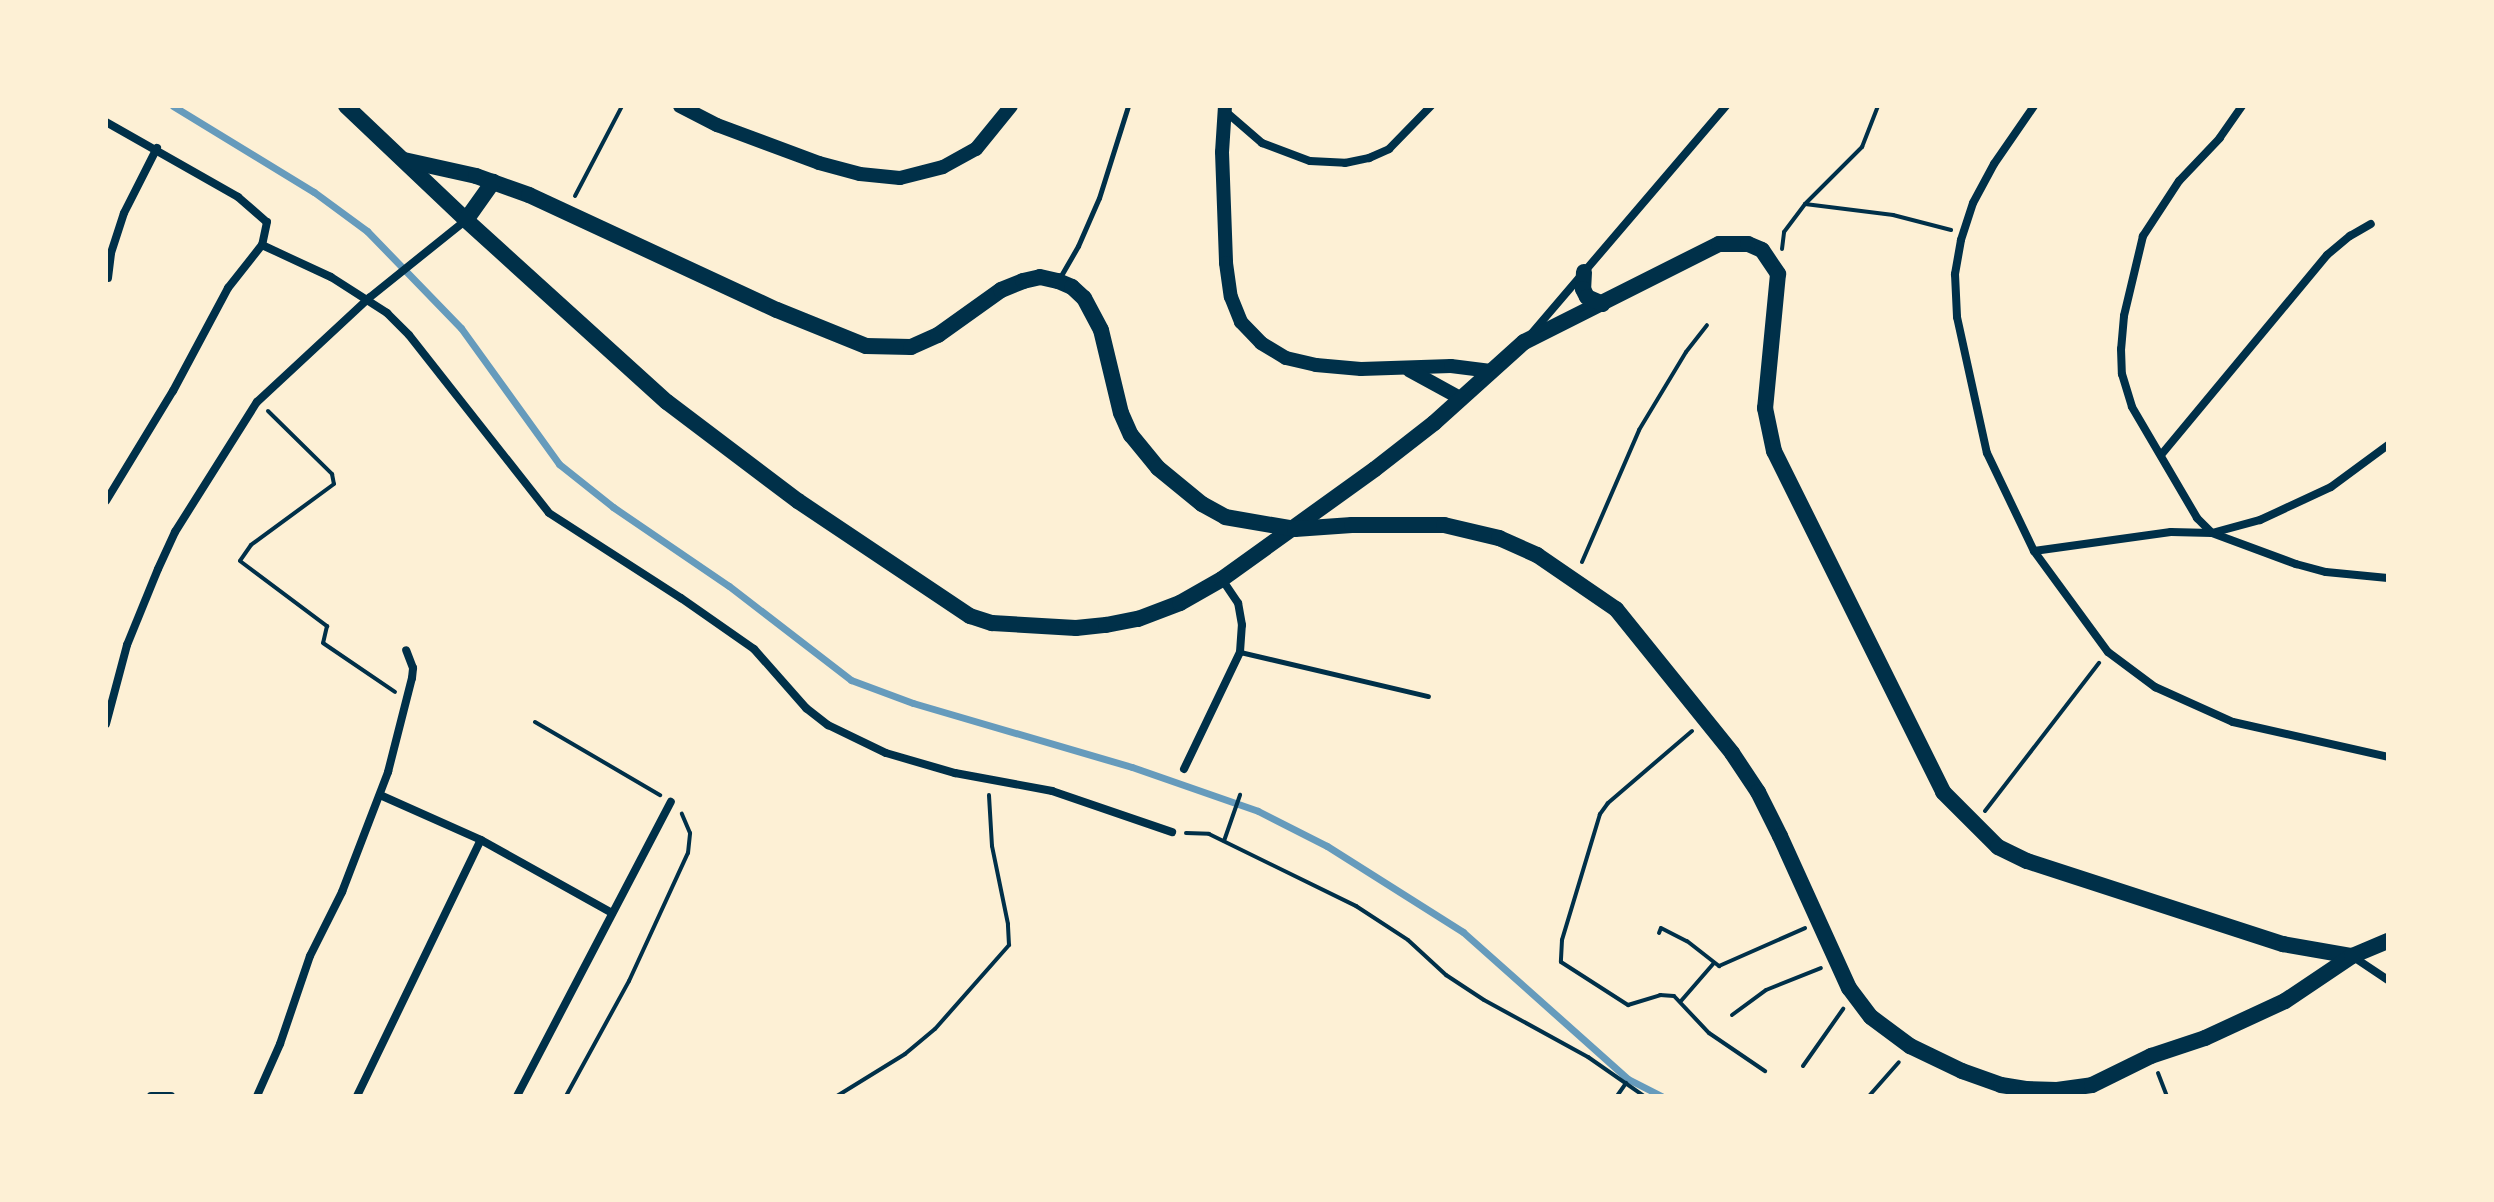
<!DOCTYPE html>
<style>
body{margin:0}
#map{position:relative;width:2494px;height:1202px;overflow:hidden;background:#fdf0d5;font-family:"Golos Text",sans-serif}
div>[style]{position:absolute}
[style*='--x']{left:calc(var(--x)*1px);top:calc(var(--y)*1px);width:calc(var(--w)*1px);rotate:calc(var(--a)*1deg)}
.stream>*{height:7px;margin:-3.5px;padding:0 3.5px;transform-origin:3.5px;border-radius:3.5px;background:#669bbc}
.path>*{height:4px;margin:-2px;padding:0 2px;transform-origin:2px;border-radius:2px;background:#003049}
.service>*{height:5px;margin:-2.5px;padding:0 2.5px;transform-origin:2.5px;border-radius:2.5px;background:#003049}
.minor>*{height:8px;margin:-4px;padding:0 4px;transform-origin:4px;border-radius:4px;background:#003049}
.tertiary>*{height:14px;margin:-7px;padding:0 7px;transform-origin:7px;border-radius:7px;background:#003049}
.secondary>*{height:16px;margin:-8px;padding:0 8px;transform-origin:8px;border-radius:8px;background:#003049}
span{translate:-50% -50%;white-space:nowrap;text-align:center;line-height:1.15;-webkit-text-stroke:8px #fdf0d5;paint-order:stroke}
.frame{position:absolute;inset:0;border:108px solid #fdf0d5;pointer-events:none}
</style>
<div id="map">
<div class="stream">
<div style="--x:173;--y:106;--w:165;--a:31.4"></div>
<div style="--x:314;--y:192;--w:66;--a:36.3"></div>
<div style="--x:367;--y:231;--w:135;--a:45.9"></div>
<div style="--x:461;--y:328;--w:168;--a:54.2"></div>
<div style="--x:559;--y:464;--w:69;--a:38.5"></div>
<div style="--x:613;--y:507;--w:140;--a:34.3"></div>
<div style="--x:729;--y:586;--w:154;--a:37.6"></div>
<div style="--x:851;--y:680;--w:66;--a:20.4"></div>
<div style="--x:913;--y:703;--w:228;--a:16.3"></div>
<div style="--x:1132;--y:767;--w:133;--a:19.2"></div>
<div style="--x:1258;--y:811;--w:77;--a:26.9"></div>
<div style="--x:1327;--y:846;--w:161;--a:32.3"></div>
<div style="--x:1463;--y:932;--w:221;--a:41.7"></div>
<div style="--x:1628;--y:1079;--w:38;--a:27"></div>
</div>
<div class="path">
<div style="--x:575;--y:196;--w:102;--a:-62.4"></div>
<div style="--x:1805;--y:204;--w:89;--a:7.1"></div>
<div style="--x:1893;--y:215;--w:60;--a:14.5"></div>
<div style="--x:1782;--y:249;--w:17;--a:-83"></div>
<div style="--x:1784;--y:232;--w:35;--a:-53"></div>
<div style="--x:1805;--y:204;--w:81;--a:-45"></div>
<div style="--x:1862;--y:147;--w:44;--a:-68.7"></div>
<div style="--x:268;--y:411;--w:90;--a:44.5"></div>
<div style="--x:332;--y:474;--w:10;--a:79"></div>
<div style="--x:334;--y:484;--w:103;--a:143.7"></div>
<div style="--x:251;--y:545;--w:19;--a:125"></div>
<div style="--x:240;--y:561;--w:109;--a:36.8"></div>
<div style="--x:327;--y:626;--w:17;--a:103"></div>
<div style="--x:323;--y:643;--w:87;--a:34.2"></div>
<div style="--x:1582;--y:562;--w:144;--a:-66.6"></div>
<div style="--x:1639;--y:430;--w:91;--a:-58.9"></div>
<div style="--x:1686;--y:352;--w:34;--a:-52"></div>
<div style="--x:535;--y:722;--w:145;--a:30.3"></div>
<div style="--x:1692;--y:731;--w:111;--a:139.4"></div>
<div style="--x:1608;--y:803;--w:14;--a:126"></div>
<div style="--x:1600;--y:814;--w:132;--a:106.8"></div>
<div style="--x:1562;--y:940;--w:22;--a:93"></div>
<div style="--x:1561;--y:962;--w:80;--a:32.7"></div>
<div style="--x:1628;--y:1005;--w:34;--a:-17"></div>
<div style="--x:1660;--y:995;--w:14;--a:4"></div>
<div style="--x:1674;--y:996;--w:51;--a:46.6"></div>
<div style="--x:1709;--y:1033;--w:68;--a:34.2"></div>
<div style="--x:1985;--y:811;--w:187;--a:-52.4"></div>
<div style="--x:1186;--y:833;--w:23;--a:2"></div>
<div style="--x:1209;--y:834;--w:164;--a:26.1"></div>
<div style="--x:1356;--y:906;--w:62;--a:33.2"></div>
<div style="--x:1408;--y:940;--w:52;--a:42.6"></div>
<div style="--x:1446;--y:975;--w:45;--a:33.3"></div>
<div style="--x:1484;--y:1000;--w:119;--a:28.7"></div>
<div style="--x:1588;--y:1057;--w:68;--a:34.9"></div>
<div style="--x:1224;--y:841;--w:49;--a:-70.8"></div>
<div style="--x:1659;--y:933;--w:5;--a:-68"></div>
<div style="--x:1661;--y:928;--w:29;--a:27"></div>
<div style="--x:1687;--y:941;--w:41;--a:38"></div>
<div style="--x:1719;--y:966;--w:94;--a:-23.8"></div>
<div style="--x:1681;--y:1001;--w:49;--a:-49.1"></div>
<div style="--x:1732;--y:1015;--w:42;--a:-36.3"></div>
<div style="--x:1766;--y:990;--w:59;--a:-21.8"></div>
<div style="--x:1803;--y:1066;--w:70;--a:-54.9"></div>
<div style="--x:2158;--y:1073;--w:25;--a:69"></div>
<div style="--x:566;--y:1096;--w:131;--a:-61.3"></div>
<div style="--x:629;--y:981;--w:141;--a:-65.3"></div>
<div style="--x:688;--y:853;--w:20;--a:-84"></div>
<div style="--x:690;--y:833;--w:21;--a:-113"></div>
<div style="--x:837;--y:1096;--w:80;--a:-31.7"></div>
<div style="--x:905;--y:1054;--w:39;--a:-40"></div>
<div style="--x:935;--y:1029;--w:112;--a:-48.6"></div>
<div style="--x:1009;--y:945;--w:21;--a:-93"></div>
<div style="--x:1008;--y:924;--w:80;--a:-101.6"></div>
<div style="--x:992;--y:846;--w:51;--a:-93.4"></div>
<div style="--x:1617;--y:1096;--w:16;--a:-55"></div>
<div style="--x:1869;--y:1096;--w:45;--a:-48.6"></div>
</div>
<div class="service">
<div style="--x:1059;--y:279;--w:38;--a:-60"></div>
<div style="--x:1078;--y:246;--w:52;--a:-66.4"></div>
<div style="--x:1099;--y:198;--w:96;--a:-72.5"></div>
<div style="--x:1240;--y:652;--w:193;--a:13.2"></div>
</div>
<div class="minor">
<div style="--x:2034;--y:106;--w:70;--a:124.6"></div>
<div style="--x:1994;--y:164;--w:44;--a:118.3"></div>
<div style="--x:1973;--y:203;--w:39;--a:108"></div>
<div style="--x:1961;--y:240;--w:35;--a:100"></div>
<div style="--x:1955;--y:274;--w:43;--a:87.3"></div>
<div style="--x:1957;--y:317;--w:139;--a:77.6"></div>
<div style="--x:1987;--y:453;--w:109;--a:64.4"></div>
<div style="--x:2034;--y:551;--w:125;--a:53.8"></div>
<div style="--x:2108;--y:652;--w:59;--a:36.7"></div>
<div style="--x:2155;--y:687;--w:85;--a:24.2"></div>
<div style="--x:2233;--y:722;--w:159;--a:12.7"></div>
<div style="--x:2242;--y:106;--w:39;--a:125"></div>
<div style="--x:2220;--y:138;--w:59;--a:133.6"></div>
<div style="--x:2179;--y:181;--w:66;--a:123.2"></div>
<div style="--x:2143;--y:236;--w:82;--a:103.4"></div>
<div style="--x:2124;--y:316;--w:33;--a:95"></div>
<div style="--x:2121;--y:349;--w:25;--a:88"></div>
<div style="--x:2122;--y:374;--w:34;--a:73"></div>
<div style="--x:2132;--y:407;--w:129;--a:59.6"></div>
<div style="--x:2197;--y:518;--w:21;--a:45"></div>
<div style="--x:2212;--y:533;--w:90;--a:20.3"></div>
<div style="--x:2296;--y:564;--w:31;--a:15"></div>
<div style="--x:2326;--y:572;--w:62;--a:5.5"></div>
<div style="--x:1225;--y:111;--w:49;--a:40.9"></div>
<div style="--x:1262;--y:143;--w:51;--a:20.6"></div>
<div style="--x:1310;--y:161;--w:35;--a:3"></div>
<div style="--x:1345;--y:163;--w:25;--a:-12"></div>
<div style="--x:1369;--y:158;--w:22;--a:-24"></div>
<div style="--x:1389;--y:149;--w:60;--a:-45.7"></div>
<div style="--x:106;--y:122;--w:152;--a:29.6"></div>
<div style="--x:238;--y:197;--w:38;--a:41"></div>
<div style="--x:267;--y:222;--w:24;--a:102"></div>
<div style="--x:262;--y:245;--w:76;--a:24.9"></div>
<div style="--x:331;--y:277;--w:67;--a:32.7"></div>
<div style="--x:387;--y:313;--w:31;--a:45"></div>
<div style="--x:409;--y:335;--w:226;--a:51.8"></div>
<div style="--x:549;--y:513;--w:157;--a:32.8"></div>
<div style="--x:681;--y:598;--w:89;--a:34.9"></div>
<div style="--x:754;--y:649;--w:79;--a:48.6"></div>
<div style="--x:806;--y:708;--w:28;--a:38"></div>
<div style="--x:828;--y:725;--w:64;--a:25.8"></div>
<div style="--x:886;--y:753;--w:72;--a:16.2"></div>
<div style="--x:955;--y:773;--w:99;--a:10.5"></div>
<div style="--x:1052;--y:791;--w:127;--a:18.9"></div>
<div style="--x:108;--y:278;--w:25;--a:-83"></div>
<div style="--x:111;--y:253;--w:42;--a:-72"></div>
<div style="--x:124;--y:213;--w:73;--a:-63.1"></div>
<div style="--x:1532;--y:333;--w:299;--a:-49.5"></div>
<div style="--x:2161;--y:455;--w:260;--a:-50.3"></div>
<div style="--x:2327;--y:255;--w:30;--a:-40"></div>
<div style="--x:2350;--y:236;--w:24;--a:-30"></div>
<div style="--x:106;--y:501;--w:129;--a:-58.7"></div>
<div style="--x:173;--y:391;--w:117;--a:-61.9"></div>
<div style="--x:228;--y:288;--w:55;--a:-51.7"></div>
<div style="--x:2034;--y:551;--w:138;--a:-7.9"></div>
<div style="--x:2171;--y:532;--w:41;--a:1.4"></div>
<div style="--x:2212;--y:533;--w:50;--a:-15.2"></div>
<div style="--x:2260;--y:520;--w:78;--a:-24.9"></div>
<div style="--x:2331;--y:487;--w:71;--a:-36.4"></div>
<div style="--x:106;--y:724;--w:82;--a:-75.1"></div>
<div style="--x:127;--y:645;--w:82;--a:-67.8"></div>
<div style="--x:158;--y:569;--w:41;--a:-65.3"></div>
<div style="--x:175;--y:532;--w:154;--a:-57.8"></div>
<div style="--x:257;--y:402;--w:153;--a:-42.9"></div>
<div style="--x:369;--y:298;--w:124;--a:-38.8"></div>
<div style="--x:1184;--y:769;--w:130;--a:-64.4"></div>
<div style="--x:1240;--y:652;--w:27;--a:-86"></div>
<div style="--x:1242;--y:625;--w:22;--a:-100"></div>
<div style="--x:1238;--y:603;--w:29;--a:-124"></div>
<div style="--x:380;--y:795;--w:111;--a:24"></div>
<div style="--x:481;--y:840;--w:150;--a:29.1"></div>
<div style="--x:2352;--y:956;--w:43;--a:33.7"></div>
<div style="--x:151;--y:1096;--w:20;--a:0"></div>
<div style="--x:257;--y:1096;--w:57;--a:-66.1"></div>
<div style="--x:280;--y:1044;--w:93;--a:-71.2"></div>
<div style="--x:310;--y:956;--w:72;--a:-63.4"></div>
<div style="--x:342;--y:892;--w:129;--a:-69"></div>
<div style="--x:388;--y:772;--w:97;--a:-75.7"></div>
<div style="--x:412;--y:678;--w:10;--a:-84"></div>
<div style="--x:413;--y:668;--w:19;--a:-111"></div>
<div style="--x:357;--y:1096;--w:284;--a:-64.2"></div>
<div style="--x:517;--y:1096;--w:332;--a:-62.4"></div>
</div>
<div class="tertiary">
<div style="--x:680;--y:106;--w:42;--a:27.2"></div>
<div style="--x:717;--y:125;--w:109;--a:20.4"></div>
<div style="--x:819;--y:163;--w:42;--a:15"></div>
<div style="--x:860;--y:174;--w:40;--a:5.7"></div>
<div style="--x:900;--y:178;--w:44;--a:-14.3"></div>
<div style="--x:943;--y:167;--w:38;--a:-29"></div>
<div style="--x:976;--y:149;--w:55;--a:-50.9"></div>
<div style="--x:1225;--y:106;--w:46;--a:93.7"></div>
<div style="--x:1222;--y:152;--w:111;--a:87.9"></div>
<div style="--x:1226;--y:263;--w:34;--a:82"></div>
<div style="--x:1231;--y:297;--w:27;--a:68"></div>
<div style="--x:1241;--y:322;--w:29;--a:46"></div>
<div style="--x:1261;--y:343;--w:29;--a:31"></div>
<div style="--x:1286;--y:358;--w:31;--a:13"></div>
<div style="--x:1316;--y:365;--w:45;--a:5.1"></div>
<div style="--x:1361;--y:369;--w:90;--a:-1.9"></div>
<div style="--x:1451;--y:366;--w:40;--a:7.1"></div>
<div style="--x:1409;--y:370;--w:58;--a:28.8"></div>
</div>
<div class="secondary">
<div style="--x:346;--y:106;--w:166;--a:43.5"></div>
<div style="--x:466;--y:220;--w:271;--a:42.2"></div>
<div style="--x:667;--y:402;--w:164;--a:37.1"></div>
<div style="--x:798;--y:501;--w:207;--a:33.8"></div>
<div style="--x:970;--y:616;--w:23;--a:18"></div>
<div style="--x:992;--y:623;--w:84;--a:3.4"></div>
<div style="--x:1076;--y:628;--w:30;--a:-6"></div>
<div style="--x:1106;--y:625;--w:33;--a:-11"></div>
<div style="--x:1138;--y:619;--w:45;--a:-20.9"></div>
<div style="--x:1180;--y:603;--w:48;--a:-29.7"></div>
<div style="--x:1222;--y:579;--w:188;--a:-35.7"></div>
<div style="--x:1375;--y:469;--w:75;--a:-37.9"></div>
<div style="--x:1434;--y:423;--w:121;--a:-42"></div>
<div style="--x:1524;--y:342;--w:218;--a:-26.7"></div>
<div style="--x:1719;--y:244;--w:29;--a:0"></div>
<div style="--x:1748;--y:244;--w:15;--a:23"></div>
<div style="--x:1762;--y:250;--w:29;--a:56"></div>
<div style="--x:1778;--y:274;--w:135;--a:95.5"></div>
<div style="--x:1765;--y:408;--w:44;--a:78.2"></div>
<div style="--x:1774;--y:451;--w:381;--a:63.6"></div>
<div style="--x:1943;--y:792;--w:78;--a:45"></div>
<div style="--x:1998;--y:847;--w:32;--a:26"></div>
<div style="--x:2027;--y:861;--w:269;--a:18"></div>
<div style="--x:2283;--y:944;--w:70;--a:9.9"></div>
<div style="--x:404;--y:160;--w:74;--a:12.5"></div>
<div style="--x:476;--y:176;--w:56;--a:19.7"></div>
<div style="--x:529;--y:195;--w:273;--a:24.9"></div>
<div style="--x:777;--y:310;--w:96;--a:22"></div>
<div style="--x:866;--y:346;--w:45;--a:1.3"></div>
<div style="--x:911;--y:347;--w:30;--a:-24"></div>
<div style="--x:938;--y:335;--w:77;--a:-35.5"></div>
<div style="--x:1001;--y:290;--w:24;--a:-22"></div>
<div style="--x:1023;--y:281;--w:17;--a:-13"></div>
<div style="--x:1040;--y:277;--w:18;--a:13"></div>
<div style="--x:1058;--y:281;--w:15;--a:23"></div>
<div style="--x:1072;--y:287;--w:16;--a:43"></div>
<div style="--x:1084;--y:298;--w:36;--a:62"></div>
<div style="--x:1101;--y:330;--w:85;--a:76.5"></div>
<div style="--x:1121;--y:413;--w:24;--a:66"></div>
<div style="--x:1131;--y:435;--w:43;--a:50.7"></div>
<div style="--x:1158;--y:468;--w:57;--a:39.3"></div>
<div style="--x:1202;--y:504;--w:26;--a:29"></div>
<div style="--x:1225;--y:517;--w:71;--a:9.7"></div>
<div style="--x:1295;--y:529;--w:57;--a:-4"></div>
<div style="--x:1352;--y:525;--w:92;--a:0"></div>
<div style="--x:1444;--y:525;--w:57;--a:13.3"></div>
<div style="--x:1499;--y:538;--w:42;--a:24.1"></div>
<div style="--x:1537;--y:555;--w:96;--a:34.4"></div>
<div style="--x:1616;--y:609;--w:185;--a:51.1"></div>
<div style="--x:1732;--y:753;--w:47;--a:56.3"></div>
<div style="--x:1758;--y:792;--w:49;--a:63.4"></div>
<div style="--x:1780;--y:836;--w:167;--a:65.6"></div>
<div style="--x:1849;--y:988;--w:36;--a:53"></div>
<div style="--x:1871;--y:1017;--w:49;--a:36.6"></div>
<div style="--x:1910;--y:1046;--w:58;--a:25.7"></div>
<div style="--x:1962;--y:1071;--w:41;--a:19.7"></div>
<div style="--x:2001;--y:1085;--w:25;--a:9"></div>
<div style="--x:2026;--y:1089;--w:31;--a:2"></div>
<div style="--x:2057;--y:1090;--w:35;--a:-8"></div>
<div style="--x:2092;--y:1085;--w:66;--a:-26.2"></div>
<div style="--x:2151;--y:1056;--w:57;--a:-18.4"></div>
<div style="--x:2205;--y:1038;--w:88;--a:-24.8"></div>
<div style="--x:2285;--y:1001;--w:81;--a:-33.9"></div>
<div style="--x:2352;--y:956;--w:39;--a:-23"></div>
<div style="--x:466;--y:220;--w:47;--a:-54.6"></div>
<div style="--x:1584;--y:272;--w:17;--a:93"></div>
<div style="--x:1583;--y:289;--w:9;--a:63"></div>
<div style="--x:1587;--y:297;--w:17;--a:24"></div>
</div>
<div class="frame"></div>
</div>
